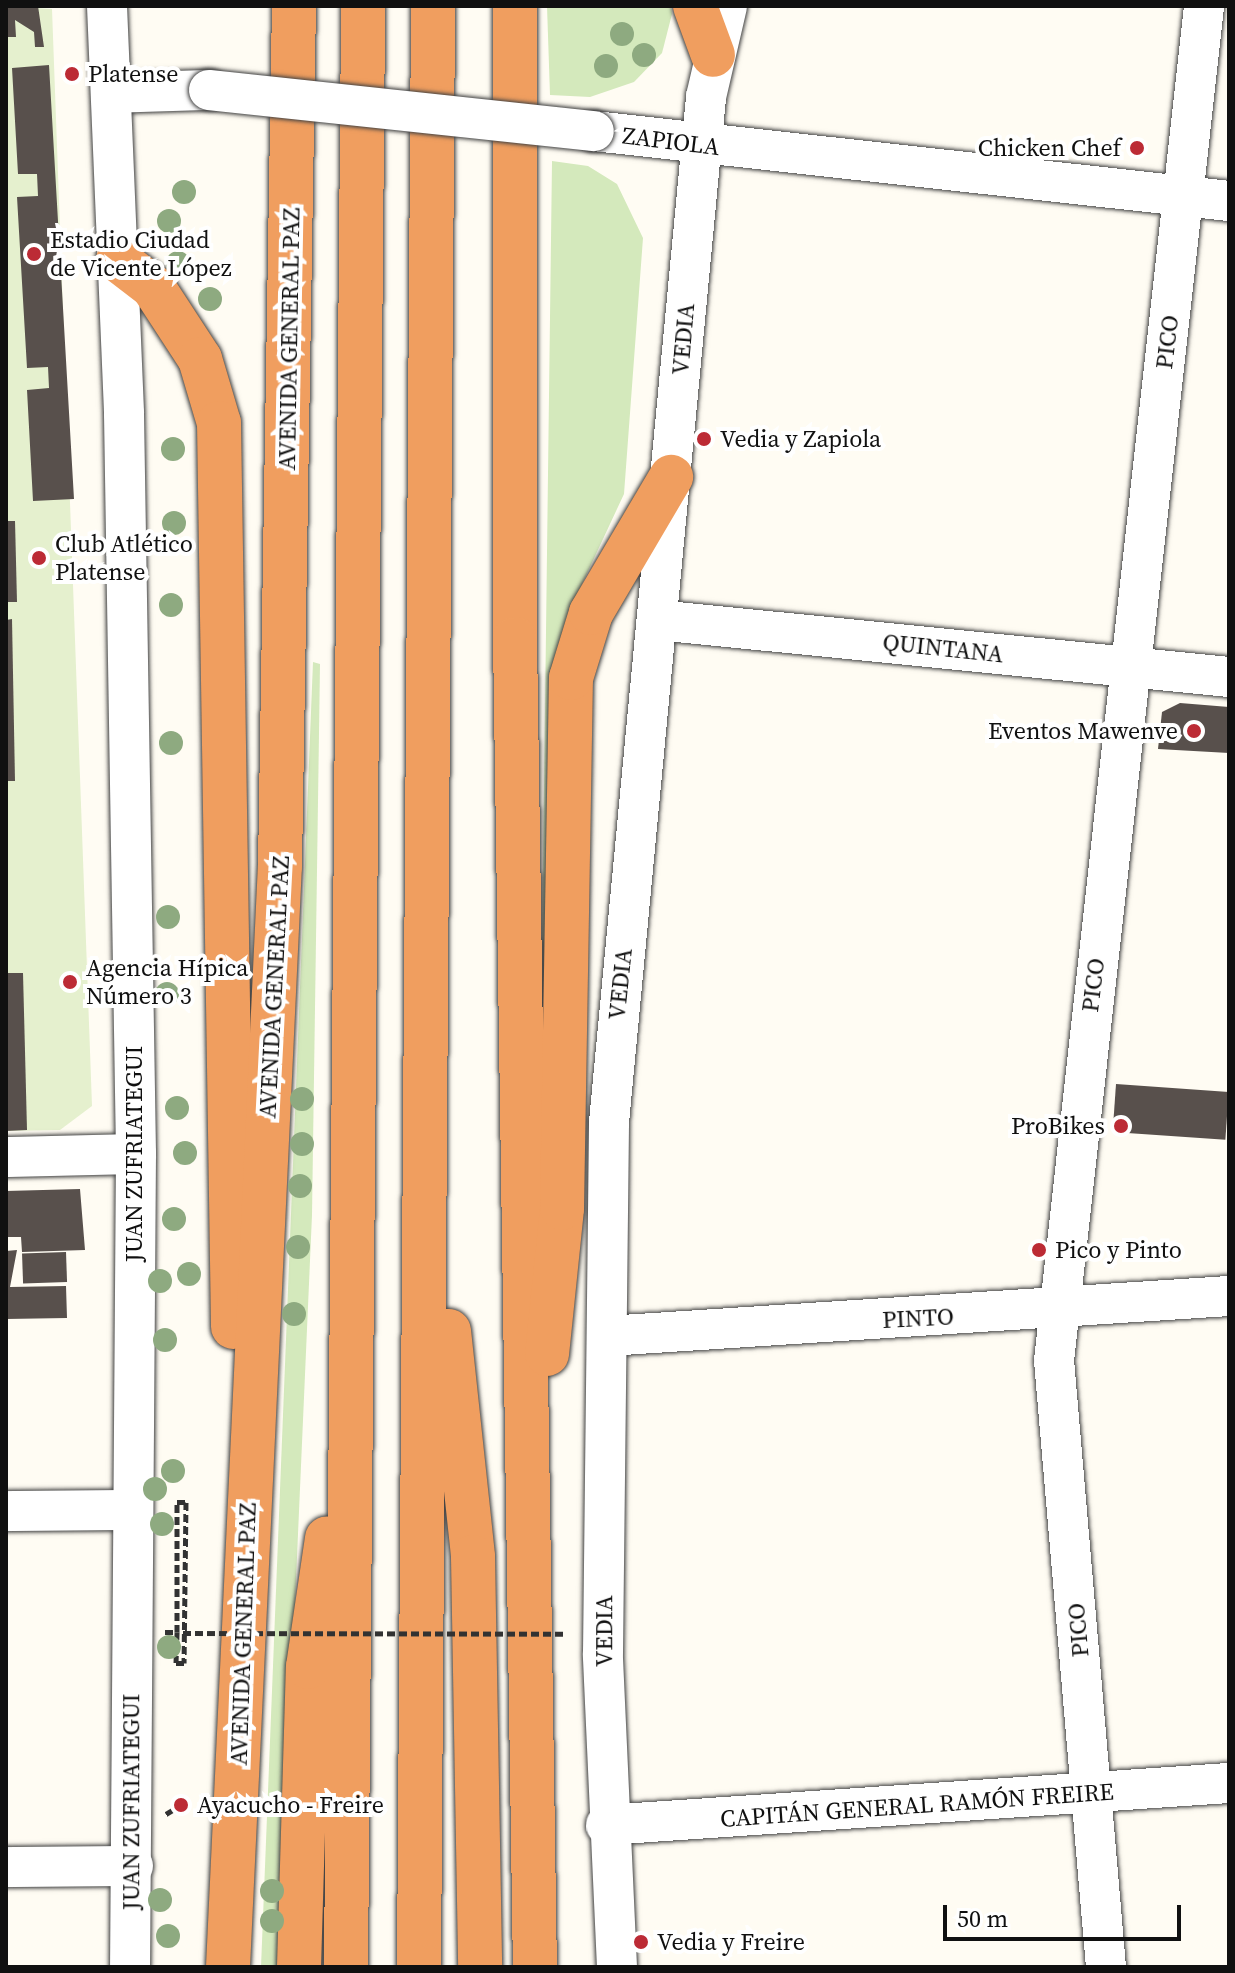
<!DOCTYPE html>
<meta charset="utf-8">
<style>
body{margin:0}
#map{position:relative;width:1235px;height:1973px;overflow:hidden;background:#fffcf3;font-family:"Source Serif 4",serif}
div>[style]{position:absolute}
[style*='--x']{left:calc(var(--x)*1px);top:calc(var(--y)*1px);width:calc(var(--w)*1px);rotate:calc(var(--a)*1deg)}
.green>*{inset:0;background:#d4e9bc}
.pitch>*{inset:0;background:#e5f0ce}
.building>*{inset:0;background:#58504c;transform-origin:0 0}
.path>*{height:5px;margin-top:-2.5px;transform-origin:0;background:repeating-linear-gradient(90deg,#323232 0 8px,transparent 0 12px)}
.roads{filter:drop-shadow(0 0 2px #434343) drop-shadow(0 0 2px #434343)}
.minor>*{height:40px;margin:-20px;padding:0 20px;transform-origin:20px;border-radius:20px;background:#fff}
.highway>*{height:44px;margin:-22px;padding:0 22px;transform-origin:22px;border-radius:22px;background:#f09e5f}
.path-bridge>*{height:5px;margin-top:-2.5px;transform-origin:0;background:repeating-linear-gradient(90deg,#323232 0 8px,transparent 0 12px)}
.bridges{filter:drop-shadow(0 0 2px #434343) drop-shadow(0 0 2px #434343)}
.minor-bridge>*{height:40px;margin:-20px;padding:0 20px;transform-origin:20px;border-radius:20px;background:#fff}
.trees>*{width:24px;height:24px;margin:-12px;border-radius:50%;background:#8eaa80}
.dots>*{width:22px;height:22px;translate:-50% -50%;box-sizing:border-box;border:4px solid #fff;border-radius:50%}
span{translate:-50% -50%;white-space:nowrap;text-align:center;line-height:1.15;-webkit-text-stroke:8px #fff;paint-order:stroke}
.poi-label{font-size:24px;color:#101010}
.left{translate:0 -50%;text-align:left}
.right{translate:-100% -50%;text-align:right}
.street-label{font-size:24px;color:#101010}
.frame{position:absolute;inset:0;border:8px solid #101010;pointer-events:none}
.scale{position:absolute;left:943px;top:1905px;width:238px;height:36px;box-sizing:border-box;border:4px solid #101010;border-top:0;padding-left:10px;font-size:24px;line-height:28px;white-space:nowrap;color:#101010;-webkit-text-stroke:6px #fff;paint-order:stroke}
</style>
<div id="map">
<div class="green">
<div style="clip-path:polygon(547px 6px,671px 6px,672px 14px,662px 53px,634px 82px,590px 97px,550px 95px)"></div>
<div style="clip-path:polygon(552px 161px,588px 166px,617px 184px,643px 238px,624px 494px,568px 614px,551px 683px,546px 1100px,540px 1101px)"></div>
<div style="clip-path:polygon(313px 662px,320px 664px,312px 1215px,279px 1967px,261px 1967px)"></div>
</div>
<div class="pitch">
<div style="clip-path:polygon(6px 6px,52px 9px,92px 1106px,60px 1130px,6px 1131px)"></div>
</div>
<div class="building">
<div style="clip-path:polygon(6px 6px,38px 6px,44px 47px,35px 47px,34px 32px,15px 20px,16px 37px,6px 37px)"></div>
<div style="clip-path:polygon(49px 65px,74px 499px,33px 501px,27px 390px,49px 388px,48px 367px,27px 368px,17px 197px,38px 196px,37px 174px,18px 174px,12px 68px)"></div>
<div style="clip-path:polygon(6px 521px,15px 521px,17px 602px,6px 602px)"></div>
<div style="clip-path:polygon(12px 619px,15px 781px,6px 781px,6px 620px)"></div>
<div style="clip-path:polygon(1180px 703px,1229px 707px,1229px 753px,1158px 749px,1162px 712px)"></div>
<div style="clip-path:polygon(6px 973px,23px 973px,27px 1130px,6px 1131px)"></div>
<div style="left:1116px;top:1084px;width:113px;height:48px;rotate:4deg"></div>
<div style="clip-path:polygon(80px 1189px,85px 1250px,22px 1252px,21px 1237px,6px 1237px,6px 1191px)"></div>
<div style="clip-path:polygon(17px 1250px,10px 1287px,66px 1286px,67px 1318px,6px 1319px,6px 1251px)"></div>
<div style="left:66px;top:1252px;width:30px;height:44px;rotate:88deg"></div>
</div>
<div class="path">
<div style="--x:165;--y:1632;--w:12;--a:0"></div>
<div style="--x:177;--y:1632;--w:130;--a:-90"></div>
<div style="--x:177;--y:1502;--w:9;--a:0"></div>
<div style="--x:186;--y:1502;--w:161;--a:90.7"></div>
<div style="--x:184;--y:1663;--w:8;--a:180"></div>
<div style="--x:176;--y:1663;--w:31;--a:-88"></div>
<div style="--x:166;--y:1814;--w:17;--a:-31"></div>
</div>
<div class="roads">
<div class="minor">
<div style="--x:107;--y:6;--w:408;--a:87.6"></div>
<div style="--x:124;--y:414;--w:740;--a:89.07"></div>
<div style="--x:136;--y:1154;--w:813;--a:90.42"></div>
<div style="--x:112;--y:93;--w:97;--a:-1.8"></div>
<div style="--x:594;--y:131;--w:639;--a:6.29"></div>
<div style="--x:657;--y:620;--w:575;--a:5.69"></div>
<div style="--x:6;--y:1157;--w:130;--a:-1.3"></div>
<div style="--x:607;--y:1336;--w:623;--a:-3.68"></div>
<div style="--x:6;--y:1511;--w:124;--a:-0.5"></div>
<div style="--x:606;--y:1825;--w:624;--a:-3.86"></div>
<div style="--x:6;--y:1867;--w:127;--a:-0.5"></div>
<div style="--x:617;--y:1967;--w:314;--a:-92.6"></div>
<div style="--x:603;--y:1653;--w:531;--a:-89.35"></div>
<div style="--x:609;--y:1122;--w:1030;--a:-84.59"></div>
<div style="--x:706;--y:97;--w:93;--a:-77"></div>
<div style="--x:1106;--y:1967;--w:608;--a:-94.9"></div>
<div style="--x:1054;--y:1361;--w:1363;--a:-83.68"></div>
</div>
<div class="highway">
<div style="--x:515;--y:6;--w:633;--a:90"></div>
<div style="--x:515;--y:639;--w:1328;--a:89.14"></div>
<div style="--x:695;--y:6;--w:52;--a:69.8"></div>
<div style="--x:118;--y:260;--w:44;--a:37.6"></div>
<div style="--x:153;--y:287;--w:86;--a:56.9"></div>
<div style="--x:200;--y:359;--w:67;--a:73.5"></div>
<div style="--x:219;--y:423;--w:904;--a:89.11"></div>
<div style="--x:449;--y:1331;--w:227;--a:83.9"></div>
<div style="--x:473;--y:1557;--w:410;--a:89"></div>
<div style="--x:547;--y:1354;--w:147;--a:-84.1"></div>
<div style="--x:562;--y:1208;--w:530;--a:-89.03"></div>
<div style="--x:571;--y:678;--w:68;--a:-72.9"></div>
<div style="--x:591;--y:613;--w:158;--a:-59.5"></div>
<div style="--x:228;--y:1967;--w:1102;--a:-87.3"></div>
<div style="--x:280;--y:866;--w:860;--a:-89.07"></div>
<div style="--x:299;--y:1967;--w:300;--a:-88.3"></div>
<div style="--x:308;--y:1667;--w:130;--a:-81.6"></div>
<div style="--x:346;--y:1967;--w:1961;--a:-89.5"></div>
<div style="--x:419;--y:1967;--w:1961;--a:-89.59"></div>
</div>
</div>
<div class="path-bridge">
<div style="--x:183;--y:1633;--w:384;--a:0.1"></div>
</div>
<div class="bridges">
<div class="minor-bridge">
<div style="--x:209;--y:90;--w:387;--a:6.1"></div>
</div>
</div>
<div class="trees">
<div style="left:622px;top:34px"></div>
<div style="left:644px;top:55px"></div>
<div style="left:606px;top:66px"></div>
<div style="left:184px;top:192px"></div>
<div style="left:169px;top:221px"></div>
<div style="left:178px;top:263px"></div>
<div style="left:210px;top:299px"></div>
<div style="left:173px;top:449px"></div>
<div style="left:174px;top:523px"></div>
<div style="left:171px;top:605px"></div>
<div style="left:171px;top:743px"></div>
<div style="left:168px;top:917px"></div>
<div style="left:167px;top:994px"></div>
<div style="left:302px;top:1099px"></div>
<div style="left:177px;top:1108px"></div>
<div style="left:302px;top:1144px"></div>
<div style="left:185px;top:1153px"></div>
<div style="left:300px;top:1186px"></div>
<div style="left:174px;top:1219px"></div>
<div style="left:298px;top:1247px"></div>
<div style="left:189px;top:1274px"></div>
<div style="left:160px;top:1281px"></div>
<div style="left:294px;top:1314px"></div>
<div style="left:165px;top:1340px"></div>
<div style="left:173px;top:1471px"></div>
<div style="left:155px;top:1489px"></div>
<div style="left:162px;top:1524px"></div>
<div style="left:169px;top:1647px"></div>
<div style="left:272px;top:1891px"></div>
<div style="left:160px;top:1900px"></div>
<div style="left:272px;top:1921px"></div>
<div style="left:168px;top:1936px"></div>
</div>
<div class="dots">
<div style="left:72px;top:74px;background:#bc2b35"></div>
<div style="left:1137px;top:148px;background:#bc2b35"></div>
<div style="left:34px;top:254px;background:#bc2b35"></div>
<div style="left:704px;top:439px;background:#bc2b35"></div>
<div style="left:39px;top:558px;background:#bc2b35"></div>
<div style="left:1194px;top:731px;background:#bc2b35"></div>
<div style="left:70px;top:982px;background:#bc2b35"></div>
<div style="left:1121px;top:1126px;background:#bc2b35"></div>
<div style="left:1039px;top:1250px;background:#bc2b35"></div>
<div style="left:181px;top:1805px;background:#bc2b35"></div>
<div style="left:641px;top:1942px;background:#bc2b35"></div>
</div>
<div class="poi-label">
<span class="left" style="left:88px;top:74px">Platense</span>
<span class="right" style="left:1121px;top:148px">Chicken Chef</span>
<span class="left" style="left:50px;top:254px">Estadio Ciudad<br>de Vicente López</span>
<span class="left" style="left:720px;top:439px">Vedia y Zapiola</span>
<span class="left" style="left:55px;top:558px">Club Atlético<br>Platense</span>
<span class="right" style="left:1178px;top:731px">Eventos Mawenve</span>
<span class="left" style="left:86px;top:982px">Agencia Hípica<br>Número 3</span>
<span class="right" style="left:1105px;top:1126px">ProBikes</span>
<span class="left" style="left:1055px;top:1250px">Pico y Pinto</span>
<span class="left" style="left:197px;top:1805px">Ayacucho - Freire</span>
<span class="left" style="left:657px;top:1942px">Vedia y Freire</span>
</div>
<div class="street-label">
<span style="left:671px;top:141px;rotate:7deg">ZAPIOLA</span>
<span style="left:289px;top:339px;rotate:-89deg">AVENIDA GENERAL PAZ</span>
<span style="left:683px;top:339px;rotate:-85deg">VEDIA</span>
<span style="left:1167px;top:342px;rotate:-83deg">PICO</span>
<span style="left:943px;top:648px;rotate:6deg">QUINTANA</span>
<span style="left:620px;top:984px;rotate:-84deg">VEDIA</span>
<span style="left:1093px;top:985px;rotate:-83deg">PICO</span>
<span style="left:274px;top:987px;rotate:-87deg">AVENIDA GENERAL PAZ</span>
<span style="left:134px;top:1154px;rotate:-90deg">JUAN ZUFRIATEGUI</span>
<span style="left:918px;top:1318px;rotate:-3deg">PINTO</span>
<span style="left:1078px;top:1630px;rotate:-95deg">PICO</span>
<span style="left:604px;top:1631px;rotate:-90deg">VEDIA</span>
<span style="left:243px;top:1634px;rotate:-88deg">AVENIDA GENERAL PAZ</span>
<span style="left:131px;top:1802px;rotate:-90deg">JUAN ZUFRIATEGUI</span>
<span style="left:917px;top:1805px;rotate:-4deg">CAPITÁN GENERAL RAMÓN FREIRE</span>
</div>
<div class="frame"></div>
<div class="scale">50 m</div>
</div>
